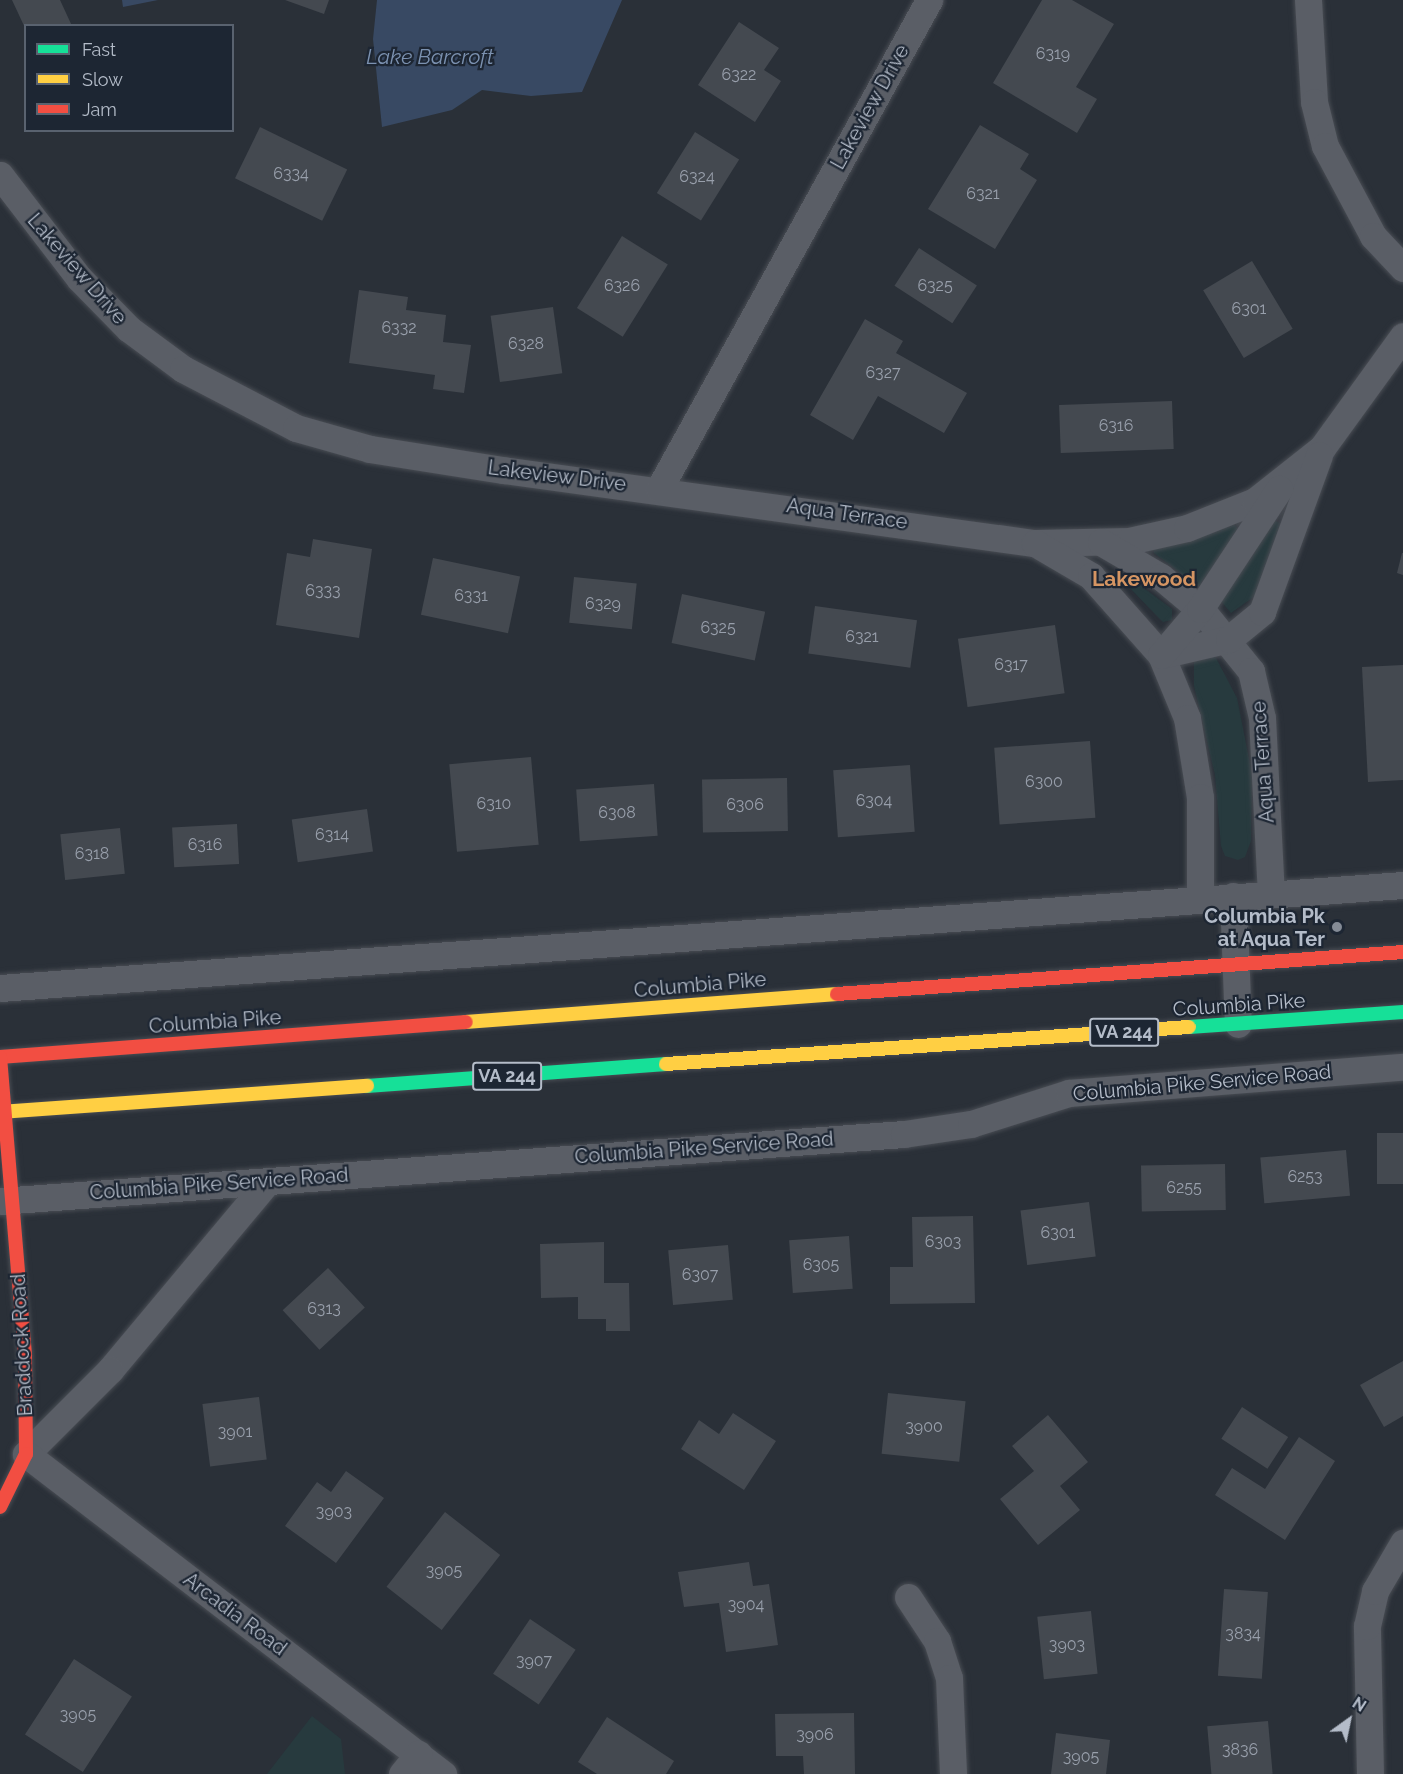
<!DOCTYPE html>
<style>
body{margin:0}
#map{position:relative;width:1403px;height:1774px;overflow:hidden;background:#2a3038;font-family:Raleway,sans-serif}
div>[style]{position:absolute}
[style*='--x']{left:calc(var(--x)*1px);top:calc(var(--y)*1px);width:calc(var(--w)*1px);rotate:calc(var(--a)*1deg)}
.green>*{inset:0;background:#273a3e}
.water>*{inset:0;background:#384963}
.building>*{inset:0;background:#444950;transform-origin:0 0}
.roads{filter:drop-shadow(0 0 2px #484c53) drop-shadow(0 0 2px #484c53)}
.street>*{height:27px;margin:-13.5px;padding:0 13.5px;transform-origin:13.5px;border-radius:13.5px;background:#5a5e66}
.fast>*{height:14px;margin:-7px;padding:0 7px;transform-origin:7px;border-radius:7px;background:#16e098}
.slow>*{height:14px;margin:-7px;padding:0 7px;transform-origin:7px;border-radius:7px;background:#ffcf43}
.jam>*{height:14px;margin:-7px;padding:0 7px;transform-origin:7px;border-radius:7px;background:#f24e42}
.dots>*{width:16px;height:16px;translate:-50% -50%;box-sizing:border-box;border:3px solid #1d2633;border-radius:50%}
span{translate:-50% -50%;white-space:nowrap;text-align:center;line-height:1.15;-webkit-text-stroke:4.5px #1d2633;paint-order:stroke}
.number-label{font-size:16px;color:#989fab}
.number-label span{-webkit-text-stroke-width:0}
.shield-label span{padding:2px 4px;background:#1d2633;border:2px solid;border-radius:4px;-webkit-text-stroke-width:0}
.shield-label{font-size:18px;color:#b4bcc9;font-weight:700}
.street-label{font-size:20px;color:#b4bcc9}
.poi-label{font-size:20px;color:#b4bcc9;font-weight:700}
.right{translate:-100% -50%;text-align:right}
.water-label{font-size:21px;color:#7c92b1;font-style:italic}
.neighbourhood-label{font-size:21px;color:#d59563;font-weight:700}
.legend{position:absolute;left:24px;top:24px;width:210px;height:108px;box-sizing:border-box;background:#1d2633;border:2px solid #59626f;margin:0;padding:8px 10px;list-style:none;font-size:18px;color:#b4bcc9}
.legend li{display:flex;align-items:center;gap:12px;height:30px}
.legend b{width:30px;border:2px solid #59626f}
.north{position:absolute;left:1319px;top:1690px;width:60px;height:60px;-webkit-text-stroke:4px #1d2633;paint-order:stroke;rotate:33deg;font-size:16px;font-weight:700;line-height:24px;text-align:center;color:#b4bcc9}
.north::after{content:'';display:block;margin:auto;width:21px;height:27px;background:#b4bcc9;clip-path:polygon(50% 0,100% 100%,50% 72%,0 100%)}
</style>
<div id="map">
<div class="green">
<div style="clip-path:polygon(1274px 520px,1281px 524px,1255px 596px,1231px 613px,1220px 600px)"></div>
<div style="clip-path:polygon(1233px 524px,1239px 529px,1199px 587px,1154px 553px,1153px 548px)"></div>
<div style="clip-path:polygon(1117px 568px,1172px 609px,1172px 620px,1163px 622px,1156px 615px,1119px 577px)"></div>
<div style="clip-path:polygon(1215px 656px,1237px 698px,1252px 774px,1251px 841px,1245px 857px,1238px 860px,1225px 856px,1221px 846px,1215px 775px,1194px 686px,1194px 662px)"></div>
<div style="clip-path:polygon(312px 1716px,341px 1739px,345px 1774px,267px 1774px)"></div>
</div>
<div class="water">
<div style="clip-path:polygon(122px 0,158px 0,123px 7px)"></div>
<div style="clip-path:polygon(377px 0,622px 0,582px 92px,531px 96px,482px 90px,452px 110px,382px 127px,373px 39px)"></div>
</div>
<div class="building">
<div style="clip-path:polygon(12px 0,60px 0,72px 26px,26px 30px)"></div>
<div style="clip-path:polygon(285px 0,329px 0,324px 14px)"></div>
<div style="clip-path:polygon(1042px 0,1072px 0,1114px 24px,1076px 87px,1097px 99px,1077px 133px,993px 83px)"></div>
<div style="clip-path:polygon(739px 22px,779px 48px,764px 70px,781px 81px,755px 122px,698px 85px)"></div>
<div style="clip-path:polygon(980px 125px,1029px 154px,1020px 169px,1037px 180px,995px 249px,928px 209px)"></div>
<div style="left:260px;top:127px;width:97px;height:57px;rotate:26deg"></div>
<div style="left:695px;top:132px;width:52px;height:72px;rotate:32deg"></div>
<div style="left:622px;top:236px;width:54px;height:85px;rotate:32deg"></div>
<div style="left:919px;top:248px;width:69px;height:45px;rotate:33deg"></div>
<div style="left:1252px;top:261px;width:79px;height:57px;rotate:59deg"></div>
<div style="clip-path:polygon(359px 290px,408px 297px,406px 310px,446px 315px,443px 342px,471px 345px,464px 393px,433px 389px,435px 375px,349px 363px)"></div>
<div style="left:553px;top:307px;width:67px;height:63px;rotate:82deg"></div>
<div style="clip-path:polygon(865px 319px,903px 341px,896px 353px,967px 393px,944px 433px,878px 396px,853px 440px,810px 415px)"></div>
<div style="left:1172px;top:401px;width:48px;height:113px;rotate:88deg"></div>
<div style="clip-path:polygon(313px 539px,372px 549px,359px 638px,276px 625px,287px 553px,310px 557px)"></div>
<div style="clip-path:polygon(1402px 553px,1403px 553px,1403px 575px,1397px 573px)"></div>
<div style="left:433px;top:558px;width:89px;height:58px;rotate:12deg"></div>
<div style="left:574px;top:577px;width:63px;height:46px;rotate:6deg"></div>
<div style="left:682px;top:594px;width:85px;height:50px;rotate:12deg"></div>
<div style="left:815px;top:606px;width:103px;height:48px;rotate:8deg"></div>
<div style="left:1055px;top:625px;width:69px;height:98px;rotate:82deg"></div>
<div style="clip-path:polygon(1403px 665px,1403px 780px,1368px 782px,1362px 667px)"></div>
<div style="left:1090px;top:741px;width:77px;height:96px;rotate:86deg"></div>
<div style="left:531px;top:757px;width:88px;height:82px;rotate:85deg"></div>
<div style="left:910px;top:765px;width:67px;height:77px;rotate:86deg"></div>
<div style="left:787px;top:778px;width:53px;height:85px;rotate:89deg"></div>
<div style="left:654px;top:784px;width:52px;height:78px;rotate:86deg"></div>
<div style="left:367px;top:809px;width:43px;height:76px;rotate:82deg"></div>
<div style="left:237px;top:824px;width:40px;height:65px;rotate:87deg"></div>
<div style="left:120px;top:828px;width:46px;height:60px;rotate:84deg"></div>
<div style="left:1377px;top:1133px;width:26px;height:51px"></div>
<div style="left:1346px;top:1150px;width:46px;height:86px;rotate:85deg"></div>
<div style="left:1225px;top:1164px;width:46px;height:84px;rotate:89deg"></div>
<div style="left:1089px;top:1202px;width:55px;height:69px;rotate:83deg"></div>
<div style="clip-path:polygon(973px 1216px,975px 1303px,890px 1304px,890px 1267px,913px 1267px,912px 1217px)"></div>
<div style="left:849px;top:1236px;width:53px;height:60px;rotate:86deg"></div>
<div style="clip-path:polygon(604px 1242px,604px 1283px,629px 1283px,630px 1331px,606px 1331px,606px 1319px,578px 1319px,578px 1297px,541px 1298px,540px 1244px)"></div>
<div style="left:728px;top:1245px;width:55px;height:60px;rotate:85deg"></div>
<div style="left:328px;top:1268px;width:54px;height:62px;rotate:47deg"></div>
<div style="clip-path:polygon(1403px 1361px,1403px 1416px,1384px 1427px,1360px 1385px)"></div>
<div style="left:888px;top:1393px;width:78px;height:61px;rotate:6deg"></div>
<div style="left:259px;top:1397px;width:63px;height:57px;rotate:83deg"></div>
<div style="left:1242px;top:1407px;width:55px;height:38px;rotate:33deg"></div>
<div style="clip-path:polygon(733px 1413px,776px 1441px,744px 1490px,681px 1449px,699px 1420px,719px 1434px)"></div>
<div style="clip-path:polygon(1048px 1415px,1088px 1462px,1060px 1486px,1080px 1510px,1038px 1545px,1000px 1499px,1034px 1471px,1012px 1446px)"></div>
<div style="clip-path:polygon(1299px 1437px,1335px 1461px,1285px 1540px,1215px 1495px,1232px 1468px,1265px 1489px)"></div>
<div style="clip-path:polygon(346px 1471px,384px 1498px,336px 1563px,285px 1526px,317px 1482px,331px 1492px)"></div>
<div style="left:445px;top:1512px;width:70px;height:95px;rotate:38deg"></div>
<div style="clip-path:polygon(749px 1562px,753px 1586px,769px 1584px,778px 1645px,726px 1652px,719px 1603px,684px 1607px,678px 1572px)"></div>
<div style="left:1224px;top:1589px;width:44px;height:87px;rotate:4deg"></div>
<div style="left:1091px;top:1611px;width:63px;height:54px;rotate:84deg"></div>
<div style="left:530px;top:1619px;width:55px;height:66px;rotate:34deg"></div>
<div style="left:74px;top:1659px;width:69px;height:90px;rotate:33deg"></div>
<div style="clip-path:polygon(854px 1713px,855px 1774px,804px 1774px,803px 1756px,776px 1756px,775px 1714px)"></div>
<div style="clip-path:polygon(607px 1717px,674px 1761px,666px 1774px,597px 1774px,578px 1762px)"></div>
<div style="left:1268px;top:1721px;width:53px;height:61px;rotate:85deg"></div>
<div style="clip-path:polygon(1056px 1733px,1110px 1740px,1106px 1774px,1051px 1774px)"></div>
</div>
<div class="roads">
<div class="street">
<div style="--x:1308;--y:0;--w:102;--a:86.6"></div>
<div style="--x:1314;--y:102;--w:45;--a:76"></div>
<div style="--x:1325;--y:146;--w:102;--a:61.9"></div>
<div style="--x:1373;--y:236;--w:44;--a:46.8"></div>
<div style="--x:0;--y:175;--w:130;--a:52.5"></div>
<div style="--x:79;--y:278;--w:71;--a:45.6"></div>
<div style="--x:129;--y:329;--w:67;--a:36.5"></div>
<div style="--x:183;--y:369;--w:127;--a:27.6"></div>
<div style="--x:296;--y:428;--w:77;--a:15.8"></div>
<div style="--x:370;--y:449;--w:135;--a:9"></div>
<div style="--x:503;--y:470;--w:536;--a:7.83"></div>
<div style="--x:1034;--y:543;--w:95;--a:-1.2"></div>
<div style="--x:1129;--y:541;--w:59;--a:-12.6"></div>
<div style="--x:1187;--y:528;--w:73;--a:-21.7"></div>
<div style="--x:1255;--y:501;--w:85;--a:-38.3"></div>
<div style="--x:1322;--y:448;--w:138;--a:-54.1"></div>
<div style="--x:659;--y:489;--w:559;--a:-61.09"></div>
<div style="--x:1101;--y:542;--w:69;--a:30.3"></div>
<div style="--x:1161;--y:577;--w:56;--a:39.9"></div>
<div style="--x:1204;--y:613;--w:75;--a:51"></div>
<div style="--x:1251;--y:671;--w:48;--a:76.8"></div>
<div style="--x:1262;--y:718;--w:175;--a:87.1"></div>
<div style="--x:1035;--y:543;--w:65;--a:30.5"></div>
<div style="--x:1091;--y:576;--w:106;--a:48.5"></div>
<div style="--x:1161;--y:655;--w:68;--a:67.6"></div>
<div style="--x:1187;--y:718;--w:80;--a:80.7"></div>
<div style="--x:1200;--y:797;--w:101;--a:90"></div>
<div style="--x:1161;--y:655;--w:70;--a:-13.2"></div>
<div style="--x:1229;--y:639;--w:43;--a:-39.3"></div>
<div style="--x:1262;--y:612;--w:167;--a:-70"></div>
<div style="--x:1161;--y:655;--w:60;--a:-49.7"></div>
<div style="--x:1200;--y:609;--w:144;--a:-56.6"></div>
<div style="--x:1233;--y:896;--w:128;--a:87.8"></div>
<div style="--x:0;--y:988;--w:1407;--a:-4.2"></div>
<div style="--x:268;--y:1181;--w:246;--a:129.9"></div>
<div style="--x:110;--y:1370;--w:119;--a:135"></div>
<div style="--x:26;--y:1454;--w:526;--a:37.5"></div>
<div style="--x:0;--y:1201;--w:906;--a:-4.24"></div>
<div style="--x:904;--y:1134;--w:68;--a:-8.5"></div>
<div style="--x:971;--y:1124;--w:103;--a:-17.6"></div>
<div style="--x:1069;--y:1093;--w:335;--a:-4.5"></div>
<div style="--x:908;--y:1597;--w:53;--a:56.6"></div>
<div style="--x:937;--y:1641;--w:39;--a:72"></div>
<div style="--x:949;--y:1678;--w:96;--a:87.6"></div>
<div style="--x:402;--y:1774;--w:26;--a:-51"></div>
<div style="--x:1370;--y:1774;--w:148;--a:-91.2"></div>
<div style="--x:1367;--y:1626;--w:36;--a:-77"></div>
<div style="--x:1375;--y:1591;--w:56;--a:-59.7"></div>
</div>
<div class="fast">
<div style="--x:1189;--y:1027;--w:215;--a:-4"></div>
<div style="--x:367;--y:1086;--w:300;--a:-4.2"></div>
</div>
<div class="slow">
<div style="--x:466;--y:1022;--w:372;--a:-4.3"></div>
<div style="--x:666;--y:1064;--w:524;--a:-4.05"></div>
<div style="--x:0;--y:1112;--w:368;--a:-4.1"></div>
</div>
<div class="jam">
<div style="--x:837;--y:994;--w:568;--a:-4.24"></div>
<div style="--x:0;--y:1057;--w:467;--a:-4.3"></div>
<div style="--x:0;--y:1057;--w:300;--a:85.2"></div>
<div style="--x:25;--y:1356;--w:98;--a:89.4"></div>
<div style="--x:26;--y:1454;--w:59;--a:116.1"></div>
</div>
</div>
<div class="dots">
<div style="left:1337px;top:927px;background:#848b96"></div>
</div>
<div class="number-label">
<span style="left:1053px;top:54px">6319</span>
<span style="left:739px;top:75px">6322</span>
<span style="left:291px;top:174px">6334</span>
<span style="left:697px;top:177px">6324</span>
<span style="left:983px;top:194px">6321</span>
<span style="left:622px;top:286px">6326</span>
<span style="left:935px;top:286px">6325</span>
<span style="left:1249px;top:309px">6301</span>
<span style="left:399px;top:328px">6332</span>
<span style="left:526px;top:344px">6328</span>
<span style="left:883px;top:373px">6327</span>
<span style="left:1116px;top:426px">6316</span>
<span style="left:323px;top:591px">6333</span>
<span style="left:471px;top:596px">6331</span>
<span style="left:603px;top:604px">6329</span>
<span style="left:718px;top:628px">6325</span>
<span style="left:862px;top:637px">6321</span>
<span style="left:1011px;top:665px">6317</span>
<span style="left:1044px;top:782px">6300</span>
<span style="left:874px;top:801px">6304</span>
<span style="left:494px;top:804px">6310</span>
<span style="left:745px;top:805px">6306</span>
<span style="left:617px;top:813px">6308</span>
<span style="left:332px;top:835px">6314</span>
<span style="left:205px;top:845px">6316</span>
<span style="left:92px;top:854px">6318</span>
<span style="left:1305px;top:1177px">6253</span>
<span style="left:1184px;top:1188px">6255</span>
<span style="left:1058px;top:1233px">6301</span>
<span style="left:943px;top:1242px">6303</span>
<span style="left:821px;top:1265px">6305</span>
<span style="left:700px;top:1275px">6307</span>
<span style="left:324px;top:1309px">6313</span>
<span style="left:924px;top:1427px">3900</span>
<span style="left:235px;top:1432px">3901</span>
<span style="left:334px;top:1512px">3903</span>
<span style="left:444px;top:1571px">3905</span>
<span style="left:746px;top:1605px">3904</span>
<span style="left:1243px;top:1634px">3834</span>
<span style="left:1067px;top:1645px">3903</span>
<span style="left:534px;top:1661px">3907</span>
<span style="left:78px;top:1715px">3905</span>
<span style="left:815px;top:1735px">3906</span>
<span style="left:1240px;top:1750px">3836</span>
<span style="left:1081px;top:1757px">3905</span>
</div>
<div class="shield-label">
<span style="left:1124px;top:1032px">VA 244</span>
<span style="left:507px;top:1076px">VA 244</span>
</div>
<div class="street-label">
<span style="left:870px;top:107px;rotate:-61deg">Lakeview Drive</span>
<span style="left:77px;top:269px;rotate:49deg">Lakeview Drive</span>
<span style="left:557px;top:476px;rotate:7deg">Lakeview Drive</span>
<span style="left:847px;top:514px;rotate:8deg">Aqua Terrace</span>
<span style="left:1263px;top:762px;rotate:-94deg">Aqua Terrace</span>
<span style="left:700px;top:985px;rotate:-5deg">Columbia Pike</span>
<span style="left:1239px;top:1005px;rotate:-4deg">Columbia Pike</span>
<span style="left:215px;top:1022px;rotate:-4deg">Columbia Pike</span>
<span style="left:1202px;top:1083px;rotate:-5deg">Columbia Pike Service Road</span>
<span style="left:704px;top:1148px;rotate:-4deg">Columbia Pike Service Road</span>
<span style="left:219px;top:1184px;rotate:-4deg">Columbia Pike Service Road</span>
<span style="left:22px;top:1345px;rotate:-93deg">Braddock Road</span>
<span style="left:235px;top:1614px;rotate:37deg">Arcadia Road</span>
</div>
<div class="poi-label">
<span class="right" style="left:1325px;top:928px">Columbia Pk<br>at Aqua Ter</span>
</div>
<div class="water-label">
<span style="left:430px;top:57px">Lake Barcroft</span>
</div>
<div class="neighbourhood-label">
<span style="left:1144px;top:579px">Lakewood</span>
</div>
<ul class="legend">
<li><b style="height:8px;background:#16e098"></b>Fast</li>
<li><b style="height:8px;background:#ffcf43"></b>Slow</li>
<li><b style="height:8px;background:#f24e42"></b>Jam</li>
</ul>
<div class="north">N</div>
</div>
